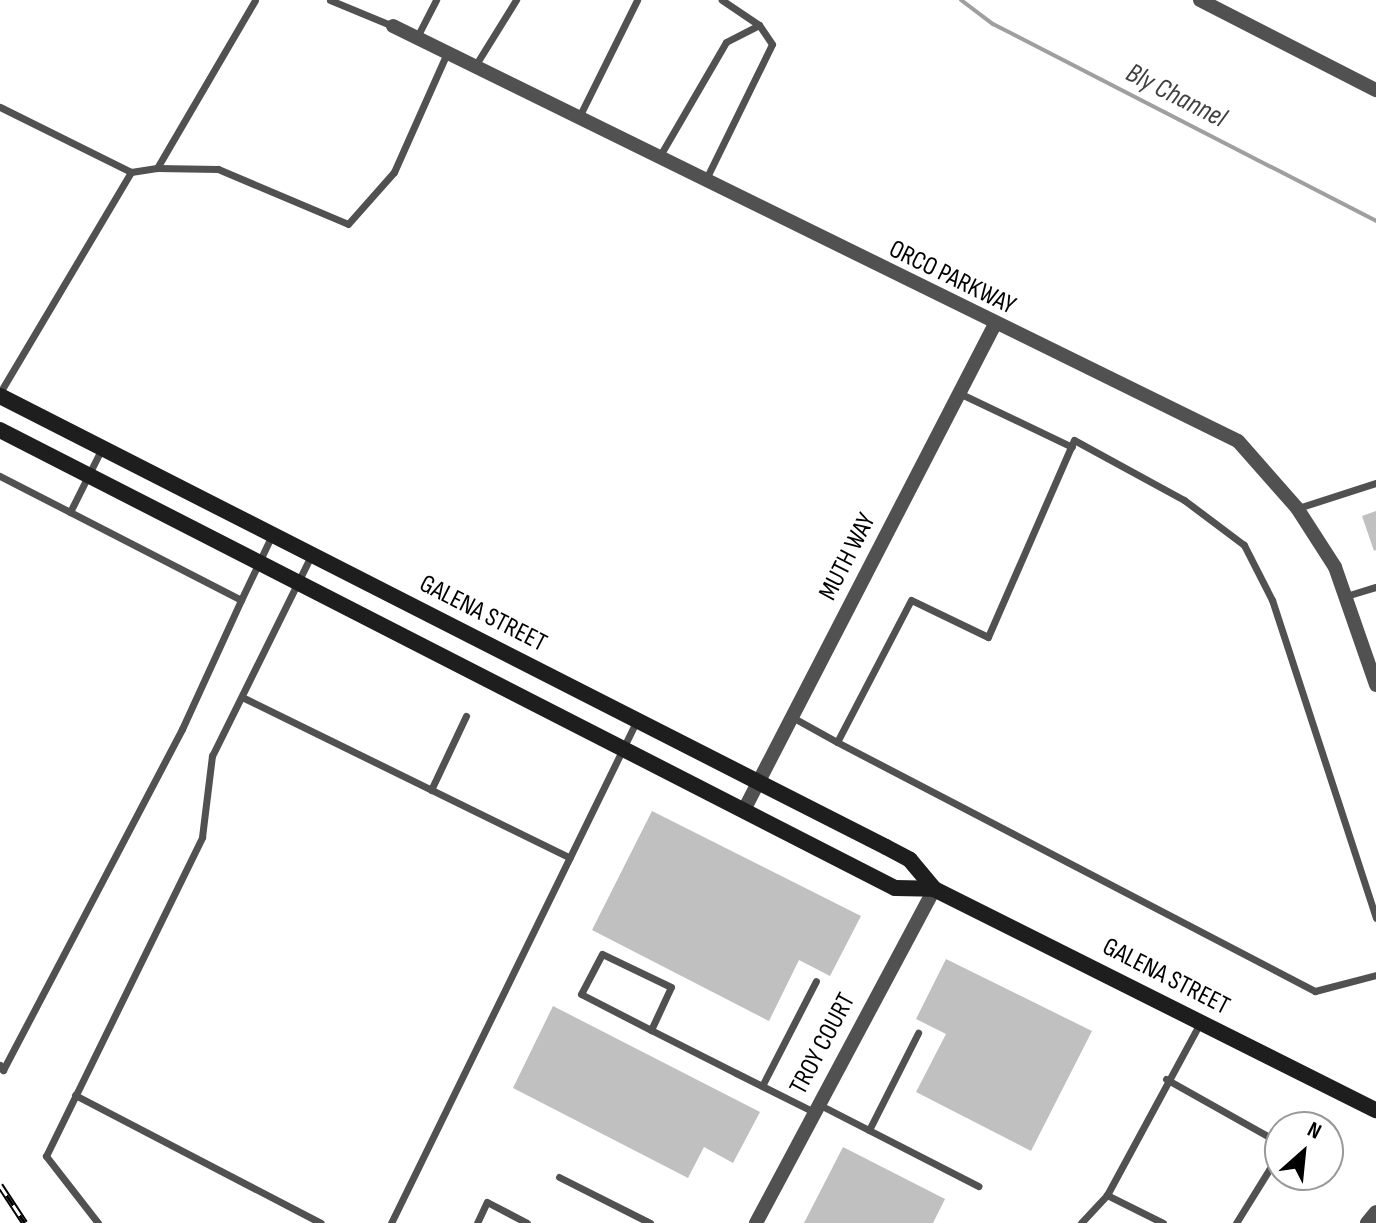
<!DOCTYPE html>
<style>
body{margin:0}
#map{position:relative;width:1376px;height:1223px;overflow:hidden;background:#fff;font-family:"Sofia Sans Condensed",sans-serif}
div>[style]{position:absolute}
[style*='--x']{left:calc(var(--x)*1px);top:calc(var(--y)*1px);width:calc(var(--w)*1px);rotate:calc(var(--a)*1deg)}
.stream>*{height:4px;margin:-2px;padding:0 2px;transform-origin:2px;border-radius:2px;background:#9f9f9f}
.building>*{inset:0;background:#c0c0c0}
.lane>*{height:7px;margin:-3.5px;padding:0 3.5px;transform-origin:3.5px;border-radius:3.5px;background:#515151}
.street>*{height:14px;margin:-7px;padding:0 7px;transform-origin:7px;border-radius:7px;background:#515151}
.secondary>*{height:16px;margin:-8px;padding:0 8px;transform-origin:8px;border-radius:8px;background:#1e1e1e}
.rail>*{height:7px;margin-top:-3.5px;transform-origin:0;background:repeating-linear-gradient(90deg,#fff 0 12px,#000 0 24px);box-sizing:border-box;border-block:2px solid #000}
span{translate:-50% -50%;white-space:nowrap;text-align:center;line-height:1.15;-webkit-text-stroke:6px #fff;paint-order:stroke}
.street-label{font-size:26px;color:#000}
.water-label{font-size:28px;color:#404040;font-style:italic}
.north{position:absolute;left:1264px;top:1111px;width:80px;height:80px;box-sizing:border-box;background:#fff;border:2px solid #999;border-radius:50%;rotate:27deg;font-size:22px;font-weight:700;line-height:32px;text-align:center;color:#000}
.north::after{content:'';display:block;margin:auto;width:28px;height:36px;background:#000;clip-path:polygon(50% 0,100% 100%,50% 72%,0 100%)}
</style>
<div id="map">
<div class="stream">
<div style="--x:961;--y:0;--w:40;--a:37"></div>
<div style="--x:993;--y:24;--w:431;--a:27.2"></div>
</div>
<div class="building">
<div style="clip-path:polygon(1376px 511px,1376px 550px,1374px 551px,1362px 516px)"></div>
<div style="clip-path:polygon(652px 811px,861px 916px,830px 976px,799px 960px,769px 1021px,592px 930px)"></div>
<div style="clip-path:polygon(946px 959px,1092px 1031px,1031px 1151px,916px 1092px,946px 1034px,916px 1019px)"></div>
<div style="clip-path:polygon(553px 1006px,760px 1112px,733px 1163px,704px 1147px,688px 1178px,513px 1088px)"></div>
<div style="clip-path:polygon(843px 1147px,945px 1199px,933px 1223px,804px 1223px)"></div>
</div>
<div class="lane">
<div style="--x:330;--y:0;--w:68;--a:22.4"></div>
<div style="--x:417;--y:37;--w:42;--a:-62.8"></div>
<div style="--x:475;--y:66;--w:78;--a:-58.2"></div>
<div style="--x:0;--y:107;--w:146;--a:26.4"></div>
<div style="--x:131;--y:172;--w:257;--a:120.7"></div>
<div style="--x:578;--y:119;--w:133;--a:-63.6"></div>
<div style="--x:658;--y:159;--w:135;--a:-59.8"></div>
<div style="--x:726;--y:42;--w:37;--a:-27"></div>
<div style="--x:157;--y:168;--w:61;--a:0.9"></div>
<div style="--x:218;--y:169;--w:141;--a:22.9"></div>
<div style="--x:348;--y:224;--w:69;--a:-48.5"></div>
<div style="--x:394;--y:172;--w:130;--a:-66"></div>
<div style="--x:131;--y:172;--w:26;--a:-9"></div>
<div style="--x:157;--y:168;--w:194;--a:-59.7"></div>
<div style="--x:706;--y:179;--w:150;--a:-63.9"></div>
<div style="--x:772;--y:44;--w:23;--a:-124"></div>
<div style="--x:759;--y:25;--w:45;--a:-146"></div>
<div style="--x:959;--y:393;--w:125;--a:25.5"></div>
<div style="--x:0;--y:476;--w:271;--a:27.2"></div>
<div style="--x:241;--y:600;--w:70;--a:-64.5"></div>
<div style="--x:1298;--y:508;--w:82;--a:-17.8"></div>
<div style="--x:70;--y:512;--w:69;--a:-63.4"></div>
<div style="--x:1346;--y:596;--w:31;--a:-17"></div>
<div style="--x:242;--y:697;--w:365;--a:26.1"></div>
<div style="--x:792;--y:717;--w:51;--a:29.1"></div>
<div style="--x:431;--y:790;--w:82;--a:-64.7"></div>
<div style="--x:1376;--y:918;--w:335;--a:-108.1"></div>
<div style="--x:1272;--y:600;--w:62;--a:-117"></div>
<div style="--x:1244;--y:545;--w:75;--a:-143.1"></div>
<div style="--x:1184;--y:500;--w:125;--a:-151.4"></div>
<div style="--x:1074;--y:440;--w:215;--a:113.6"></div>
<div style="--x:988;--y:637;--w:85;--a:-154.3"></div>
<div style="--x:911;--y:600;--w:160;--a:117.5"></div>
<div style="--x:837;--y:742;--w:539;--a:27.52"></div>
<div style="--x:1315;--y:991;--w:63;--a:-14.7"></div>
<div style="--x:651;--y:1030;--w:47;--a:-65.1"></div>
<div style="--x:671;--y:987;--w:76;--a:-154.4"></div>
<div style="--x:602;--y:954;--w:45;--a:117.7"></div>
<div style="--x:581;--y:994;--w:79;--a:27.2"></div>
<div style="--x:651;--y:1030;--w:95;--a:26.8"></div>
<div style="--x:736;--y:1073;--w:87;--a:26.6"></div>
<div style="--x:0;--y:1065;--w:6;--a:59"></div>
<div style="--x:3;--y:1070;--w:385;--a:-62.3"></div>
<div style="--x:182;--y:729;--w:142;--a:-65.4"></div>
<div style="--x:1166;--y:1079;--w:131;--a:29.3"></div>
<div style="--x:762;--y:1086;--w:118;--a:-62.8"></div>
<div style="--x:75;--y:1095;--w:277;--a:27.5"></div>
<div style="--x:820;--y:1105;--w:178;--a:27.1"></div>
<div style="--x:869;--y:1130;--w:109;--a:-63.2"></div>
<div style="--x:559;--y:1177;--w:102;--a:26.8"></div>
<div style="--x:98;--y:1223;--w:85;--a:-127.8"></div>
<div style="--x:46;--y:1156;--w:355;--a:-63.9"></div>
<div style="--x:202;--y:837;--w:82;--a:-83"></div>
<div style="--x:212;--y:756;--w:223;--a:-63.7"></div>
<div style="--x:391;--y:1223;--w:558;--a:-63.94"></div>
<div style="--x:477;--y:1223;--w:23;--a:-65"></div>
<div style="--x:487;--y:1202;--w:45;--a:27.7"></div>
<div style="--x:1081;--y:1223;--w:38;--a:-47"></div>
<div style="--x:1163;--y:1223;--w:63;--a:-153.4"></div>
<div style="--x:1107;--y:1195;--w:196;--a:-61.6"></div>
<div style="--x:1236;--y:1223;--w:84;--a:-58.2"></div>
</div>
<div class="street">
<div style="--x:1200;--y:0;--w:198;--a:27.1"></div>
<div style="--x:393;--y:26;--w:941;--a:26.16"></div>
<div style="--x:1238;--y:441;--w:89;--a:48.6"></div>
<div style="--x:1297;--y:508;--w:70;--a:57.2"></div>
<div style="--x:1335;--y:567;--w:125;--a:70.8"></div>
<div style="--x:744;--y:810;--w:545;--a:-62.68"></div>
<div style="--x:756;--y:1223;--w:378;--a:-61.9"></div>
<div style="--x:1367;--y:1223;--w:14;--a:-51"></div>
</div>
<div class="secondary">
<div style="--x:0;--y:396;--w:994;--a:26.98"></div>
<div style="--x:886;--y:847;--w:27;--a:28"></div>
<div style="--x:910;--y:860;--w:38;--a:50"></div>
<div style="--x:934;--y:889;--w:494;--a:26.6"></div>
<div style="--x:0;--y:430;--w:1005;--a:27.1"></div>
<div style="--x:895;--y:888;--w:39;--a:1"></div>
</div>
<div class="rail">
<div style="--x:0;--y:1185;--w:45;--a:56.7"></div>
</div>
<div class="street-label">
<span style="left:952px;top:278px;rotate:26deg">ORCO PARKWAY</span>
<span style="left:848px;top:557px;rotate:-63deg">MUTH WAY</span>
<span style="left:483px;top:614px;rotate:27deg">GALENA STREET</span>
<span style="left:1166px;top:977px;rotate:27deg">GALENA STREET</span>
<span style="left:823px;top:1044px;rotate:-62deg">TROY COURT</span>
</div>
<div class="water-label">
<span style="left:1176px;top:96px;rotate:27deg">Bly Channel</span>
</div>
<div class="north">N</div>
</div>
